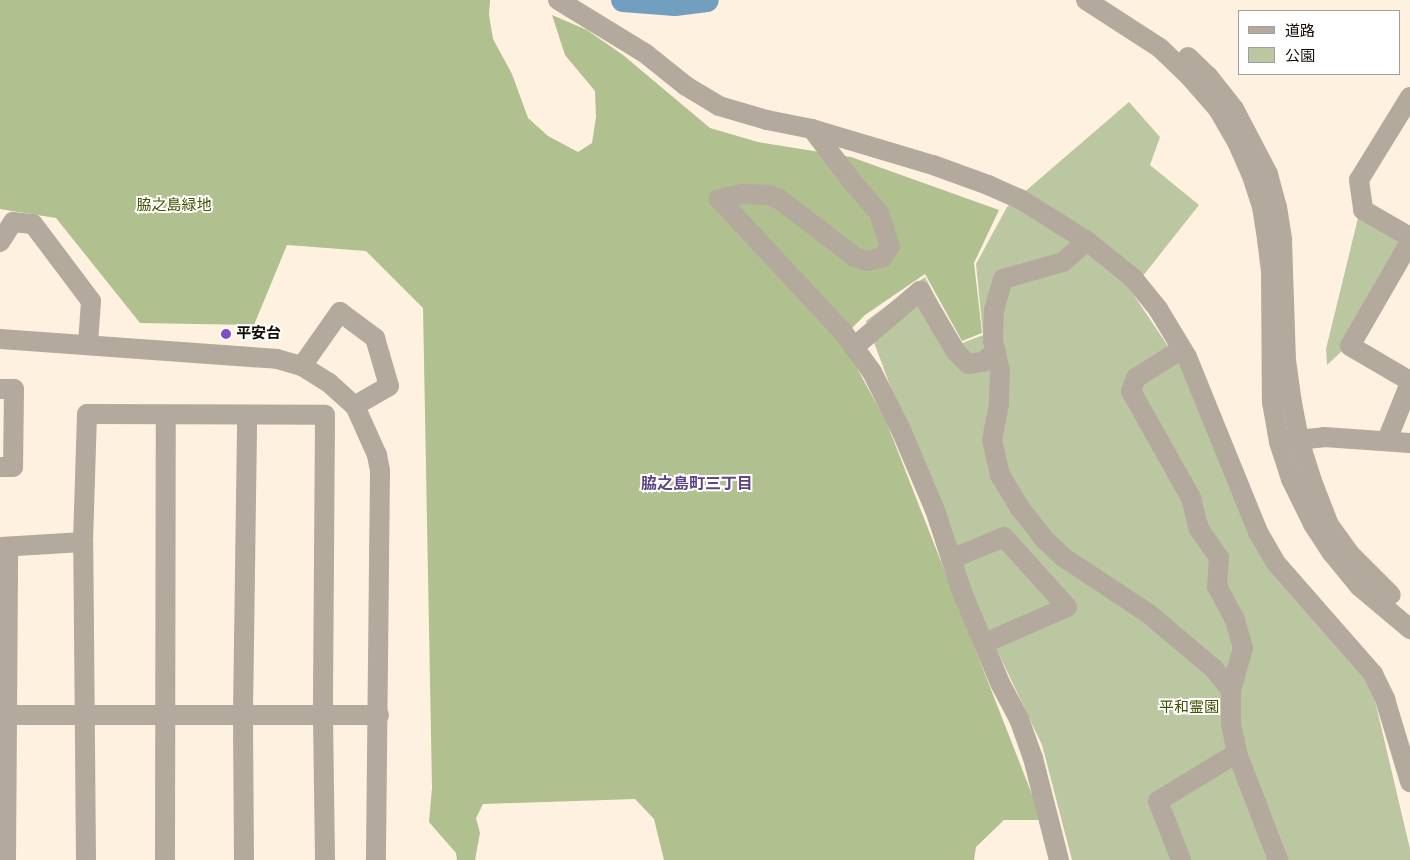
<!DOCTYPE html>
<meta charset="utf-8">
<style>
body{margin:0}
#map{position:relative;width:1410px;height:860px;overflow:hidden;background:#fff1e0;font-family:"Fira Sans Condensed","Noto Sans JP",sans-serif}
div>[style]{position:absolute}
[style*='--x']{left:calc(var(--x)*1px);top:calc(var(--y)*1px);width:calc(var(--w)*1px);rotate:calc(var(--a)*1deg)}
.green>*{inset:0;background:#bbc7a1}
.forest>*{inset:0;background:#b0c08f}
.river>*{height:24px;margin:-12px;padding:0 12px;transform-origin:12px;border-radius:12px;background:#729ebf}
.minor>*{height:20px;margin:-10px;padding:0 10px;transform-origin:10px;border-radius:10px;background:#b3aa9d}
.dots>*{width:14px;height:14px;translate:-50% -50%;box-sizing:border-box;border:2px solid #fff;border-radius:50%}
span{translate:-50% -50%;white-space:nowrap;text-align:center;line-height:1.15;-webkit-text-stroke:4px #fff;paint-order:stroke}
.park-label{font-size:15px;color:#415202}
.poi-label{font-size:15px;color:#140c04;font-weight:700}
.left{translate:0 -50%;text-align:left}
.neighbourhood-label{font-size:16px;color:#5b4582;font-weight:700}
.legend{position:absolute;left:1238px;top:10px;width:162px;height:65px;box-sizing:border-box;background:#fff;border:1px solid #a19e9b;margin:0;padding:6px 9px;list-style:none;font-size:15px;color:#140c04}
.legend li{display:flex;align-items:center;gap:10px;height:25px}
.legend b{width:25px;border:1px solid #a19e9b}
</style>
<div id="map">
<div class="green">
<div style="clip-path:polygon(1129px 102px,1160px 137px,1150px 165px,1199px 205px,1131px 291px,1180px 364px,1268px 569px,1372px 688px,1410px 849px,1410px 860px,1072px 860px,1042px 745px,958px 568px,866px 321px,925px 277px,960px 344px,983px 335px,976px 264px,1007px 207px)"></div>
<div style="clip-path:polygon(1359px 214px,1399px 237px,1402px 247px,1341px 352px,1327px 365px,1326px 349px)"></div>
</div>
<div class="forest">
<div style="clip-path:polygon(0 0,490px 0,489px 15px,493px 39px,512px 74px,528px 118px,548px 136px,578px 152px,592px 143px,596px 117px,595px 91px,565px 55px,552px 15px,587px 30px,623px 55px,710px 128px,758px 142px,851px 157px,999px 210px,974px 263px,982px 333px,962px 341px,925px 274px,865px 315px,841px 339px,886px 421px,1042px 820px,1004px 820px,976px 847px,974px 860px,664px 860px,654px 819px,635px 799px,483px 804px,476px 818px,480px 833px,475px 860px,457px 860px,456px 853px,429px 822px,432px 788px,423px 308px,366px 251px,287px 245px,254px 325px,140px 323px,56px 218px,0 209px)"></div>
</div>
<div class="river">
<div style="--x:623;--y:0;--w:52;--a:4.4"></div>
<div style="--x:675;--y:4;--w:32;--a:-7"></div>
</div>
<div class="minor">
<div style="--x:558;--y:0;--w:103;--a:31.5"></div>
<div style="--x:646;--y:54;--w:51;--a:38.7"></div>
<div style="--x:686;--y:86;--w:39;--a:31"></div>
<div style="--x:719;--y:106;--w:50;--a:16.3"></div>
<div style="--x:767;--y:120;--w:46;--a:11.3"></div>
<div style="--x:812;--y:129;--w:126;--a:16.6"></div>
<div style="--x:933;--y:165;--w:59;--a:20"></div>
<div style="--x:988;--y:185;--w:35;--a:24"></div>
<div style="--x:1020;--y:199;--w:79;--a:32.1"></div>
<div style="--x:1087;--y:241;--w:59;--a:38.8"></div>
<div style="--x:1133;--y:278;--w:40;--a:51"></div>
<div style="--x:1158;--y:309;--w:56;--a:58.9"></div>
<div style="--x:1187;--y:357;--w:189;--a:67.9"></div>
<div style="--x:1258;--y:532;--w:34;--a:60"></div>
<div style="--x:1275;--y:562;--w:149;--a:48.8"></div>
<div style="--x:1373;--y:674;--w:28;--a:64"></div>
<div style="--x:1385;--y:699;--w:87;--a:73.2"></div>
<div style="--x:1086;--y:0;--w:88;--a:33"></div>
<div style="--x:1160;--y:48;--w:42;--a:44"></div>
<div style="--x:1190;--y:77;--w:43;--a:48.8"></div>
<div style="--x:1218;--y:109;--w:38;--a:60"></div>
<div style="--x:1237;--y:142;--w:34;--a:66"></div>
<div style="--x:1251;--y:173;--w:36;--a:72"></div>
<div style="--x:1262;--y:207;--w:32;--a:81"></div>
<div style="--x:1267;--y:239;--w:33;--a:83"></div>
<div style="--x:1271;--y:272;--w:130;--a:89.6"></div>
<div style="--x:1272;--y:402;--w:41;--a:80.1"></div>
<div style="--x:1279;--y:442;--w:39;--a:72"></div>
<div style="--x:1291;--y:479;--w:50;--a:63.9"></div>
<div style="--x:1313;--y:524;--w:35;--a:57"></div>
<div style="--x:1332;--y:553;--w:43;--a:50.7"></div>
<div style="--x:1359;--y:586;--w:67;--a:40.1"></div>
<div style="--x:1188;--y:57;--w:28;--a:44"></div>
<div style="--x:1208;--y:76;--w:42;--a:51.8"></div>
<div style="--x:1234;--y:109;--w:73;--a:62.4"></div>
<div style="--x:1268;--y:174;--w:34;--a:75"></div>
<div style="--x:1277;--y:207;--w:33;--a:81"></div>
<div style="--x:1282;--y:240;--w:120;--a:88.1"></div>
<div style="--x:1286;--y:360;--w:43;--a:82.1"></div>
<div style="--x:1292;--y:403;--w:38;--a:79"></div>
<div style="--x:1299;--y:440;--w:43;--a:72.4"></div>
<div style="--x:1312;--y:481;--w:47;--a:68.9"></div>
<div style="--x:1329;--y:525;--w:34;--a:54"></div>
<div style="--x:1349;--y:553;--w:59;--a:45"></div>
<div style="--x:1410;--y:97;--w:97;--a:121.6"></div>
<div style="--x:1359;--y:180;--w:30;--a:82"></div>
<div style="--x:1363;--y:210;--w:54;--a:29.9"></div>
<div style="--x:812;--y:129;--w:69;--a:52.6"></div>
<div style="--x:854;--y:184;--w:38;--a:49"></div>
<div style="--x:879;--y:213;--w:35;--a:72"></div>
<div style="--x:890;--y:246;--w:13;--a:122"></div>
<div style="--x:883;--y:257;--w:16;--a:166"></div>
<div style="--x:867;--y:261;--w:13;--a:-162"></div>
<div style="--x:855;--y:257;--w:96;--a:-142.7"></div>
<div style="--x:779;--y:199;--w:11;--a:-158"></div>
<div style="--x:769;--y:195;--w:27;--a:-178"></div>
<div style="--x:742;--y:194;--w:24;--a:168"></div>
<div style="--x:719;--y:199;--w:182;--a:47"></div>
<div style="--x:843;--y:332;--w:49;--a:54.1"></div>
<div style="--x:872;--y:372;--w:65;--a:63.4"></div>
<div style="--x:901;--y:430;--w:87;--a:67"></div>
<div style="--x:935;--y:510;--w:86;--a:71.8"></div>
<div style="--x:962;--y:592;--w:99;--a:67.3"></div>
<div style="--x:1000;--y:683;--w:41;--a:62.2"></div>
<div style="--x:1019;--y:719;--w:41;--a:70.3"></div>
<div style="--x:1033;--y:758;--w:105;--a:75.7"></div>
<div style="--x:1087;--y:241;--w:32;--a:139"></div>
<div style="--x:1063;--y:262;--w:62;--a:164.2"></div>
<div style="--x:1003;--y:279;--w:32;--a:106"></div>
<div style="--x:994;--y:310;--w:30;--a:92"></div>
<div style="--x:993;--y:340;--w:32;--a:77"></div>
<div style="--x:1000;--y:371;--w:33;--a:92"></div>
<div style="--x:999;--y:404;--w:37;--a:101"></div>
<div style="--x:992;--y:440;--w:36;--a:77"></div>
<div style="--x:1000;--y:475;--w:39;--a:59"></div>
<div style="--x:1020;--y:508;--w:39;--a:52"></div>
<div style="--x:1044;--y:539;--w:26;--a:43"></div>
<div style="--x:1063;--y:557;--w:103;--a:33.5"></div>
<div style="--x:1149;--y:614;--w:85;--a:40.2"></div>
<div style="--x:1214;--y:669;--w:27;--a:51"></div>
<div style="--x:1231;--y:690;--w:34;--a:90"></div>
<div style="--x:1231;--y:724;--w:30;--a:78"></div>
<div style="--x:1237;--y:753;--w:115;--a:69"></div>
<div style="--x:0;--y:242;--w:24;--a:-57"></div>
<div style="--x:13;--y:222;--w:20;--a:6"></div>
<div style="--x:33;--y:224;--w:96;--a:53"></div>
<div style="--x:91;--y:301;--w:43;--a:94"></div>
<div style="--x:1410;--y:242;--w:120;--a:120"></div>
<div style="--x:1350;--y:346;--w:69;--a:30.3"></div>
<div style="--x:0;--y:339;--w:278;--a:4.1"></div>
<div style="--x:277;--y:359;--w:26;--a:16"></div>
<div style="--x:302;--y:366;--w:31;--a:32"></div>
<div style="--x:328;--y:382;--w:36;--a:42"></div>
<div style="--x:355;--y:406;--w:54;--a:65.8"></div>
<div style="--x:377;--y:455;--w:15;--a:79"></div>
<div style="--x:380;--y:470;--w:390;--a:90.6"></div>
<div style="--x:854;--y:347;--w:87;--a:-40.3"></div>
<div style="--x:920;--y:291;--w:71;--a:59.5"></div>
<div style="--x:956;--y:352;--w:17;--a:45"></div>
<div style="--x:968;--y:364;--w:15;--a:-8"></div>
<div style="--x:983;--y:362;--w:17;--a:-40"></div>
<div style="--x:1182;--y:349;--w:54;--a:147.8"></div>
<div style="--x:1136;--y:378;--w:14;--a:111"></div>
<div style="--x:1131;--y:391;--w:123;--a:60.7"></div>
<div style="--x:1191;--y:498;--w:32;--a:76"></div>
<div style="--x:1199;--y:529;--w:35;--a:55"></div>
<div style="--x:1219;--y:558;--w:28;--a:94"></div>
<div style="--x:1217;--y:586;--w:38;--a:62"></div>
<div style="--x:1235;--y:620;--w:29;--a:74"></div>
<div style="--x:1243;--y:648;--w:44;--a:105.9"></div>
<div style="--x:302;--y:366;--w:66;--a:-54.9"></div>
<div style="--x:340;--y:312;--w:44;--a:36.6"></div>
<div style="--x:375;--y:338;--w:50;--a:73.7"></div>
<div style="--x:389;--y:386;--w:39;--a:150"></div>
<div style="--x:0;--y:389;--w:14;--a:0"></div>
<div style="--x:14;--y:389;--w:78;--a:90.7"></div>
<div style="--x:13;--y:467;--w:13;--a:180"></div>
<div style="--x:1387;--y:440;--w:61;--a:-68"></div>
<div style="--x:1288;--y:441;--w:36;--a:-6"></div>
<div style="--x:1324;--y:437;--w:86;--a:4"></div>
<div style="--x:0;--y:547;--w:83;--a:-3.4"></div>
<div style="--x:951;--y:559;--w:57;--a:-22.5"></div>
<div style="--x:1004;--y:537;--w:94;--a:48"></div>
<div style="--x:1067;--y:607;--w:90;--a:156.3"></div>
<div style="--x:6;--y:715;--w:373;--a:0"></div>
<div style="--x:6;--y:860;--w:313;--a:-89.6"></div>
<div style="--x:86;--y:860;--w:318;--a:-90.5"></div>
<div style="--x:83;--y:542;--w:128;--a:-88.2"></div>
<div style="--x:87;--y:414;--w:238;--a:0.2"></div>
<div style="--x:325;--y:415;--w:301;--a:90.4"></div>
<div style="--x:323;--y:716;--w:144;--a:89.2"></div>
<div style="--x:165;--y:860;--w:445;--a:-89.9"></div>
<div style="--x:244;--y:860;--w:146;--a:-90.4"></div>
<div style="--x:243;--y:714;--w:298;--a:-89.2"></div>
<div style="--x:1181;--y:860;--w:63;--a:-111.3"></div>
<div style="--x:1158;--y:801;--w:92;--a:-31.3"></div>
</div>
<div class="dots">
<div style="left:226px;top:334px;background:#7f4dc5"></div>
</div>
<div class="park-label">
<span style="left:174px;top:206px">脇之島緑地</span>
<span style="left:1189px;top:708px">平和霊園</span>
</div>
<div class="poi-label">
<span class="left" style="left:236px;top:334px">平安台</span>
</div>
<div class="neighbourhood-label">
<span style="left:697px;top:484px">脇之島町三丁目</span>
</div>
<ul class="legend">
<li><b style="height:6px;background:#b3aa9d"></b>道路</li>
<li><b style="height:14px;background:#bbc7a1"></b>公園</li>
</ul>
</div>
